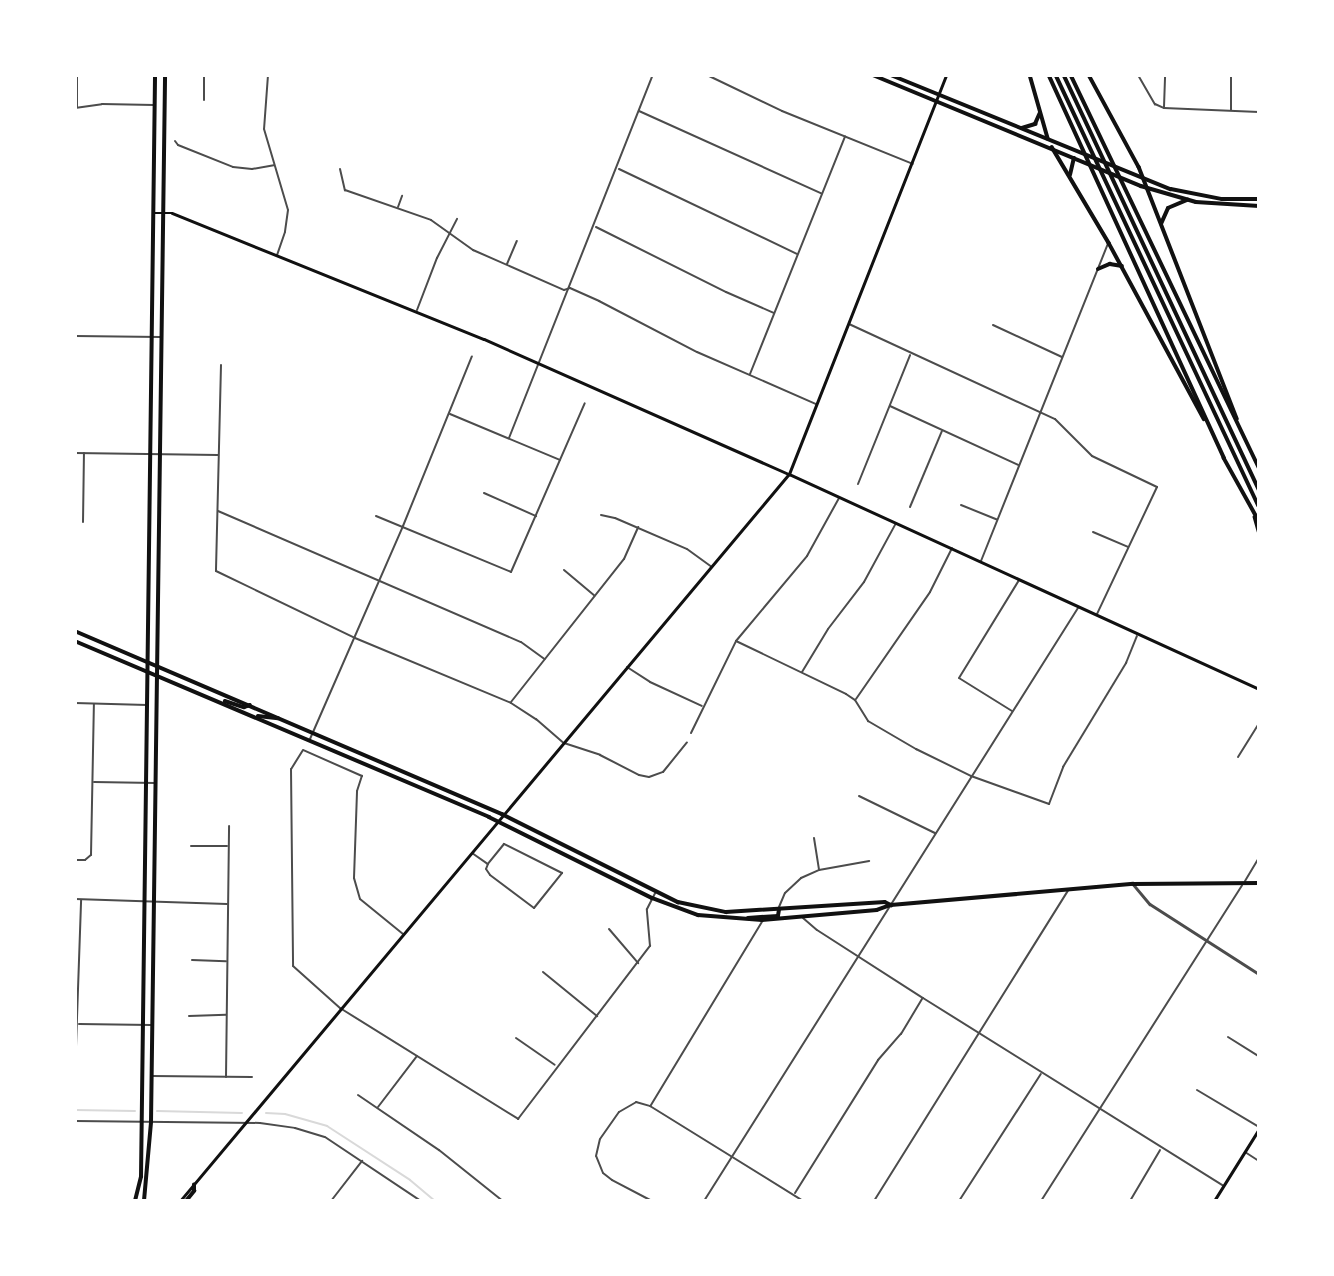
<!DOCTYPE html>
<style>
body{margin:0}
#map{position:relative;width:1334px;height:1276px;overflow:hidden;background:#fff;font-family:"IBM Plex Sans",sans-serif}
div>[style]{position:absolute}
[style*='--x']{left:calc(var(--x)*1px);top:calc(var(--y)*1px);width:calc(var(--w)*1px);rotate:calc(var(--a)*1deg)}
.stream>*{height:2px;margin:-1px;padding:0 1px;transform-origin:1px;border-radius:1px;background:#d9d9d9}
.minor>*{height:2px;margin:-1px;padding:0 1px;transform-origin:1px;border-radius:1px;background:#4c4c4c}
.tertiary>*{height:2.5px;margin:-1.25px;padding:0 1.25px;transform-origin:1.25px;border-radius:1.25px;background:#4c4c4c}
.secondary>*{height:2.5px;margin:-1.25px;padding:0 1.25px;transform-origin:1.25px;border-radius:1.25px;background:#111}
.primary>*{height:3.5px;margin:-1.75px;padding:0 1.75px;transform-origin:1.75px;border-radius:1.75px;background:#111}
.motorway>*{height:3.5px;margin:-1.75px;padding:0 1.75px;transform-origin:1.75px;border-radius:1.75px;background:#111}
span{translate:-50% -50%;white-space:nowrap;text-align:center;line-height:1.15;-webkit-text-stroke:5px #fff;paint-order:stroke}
.frame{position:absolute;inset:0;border:77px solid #fff;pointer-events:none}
</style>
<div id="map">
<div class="stream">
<div style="--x:75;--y:1110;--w:60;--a:1"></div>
<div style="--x:157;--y:1111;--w:85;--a:1.3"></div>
<div style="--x:266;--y:1113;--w:19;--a:3"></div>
<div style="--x:285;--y:1114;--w:44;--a:15.9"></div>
<div style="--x:327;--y:1126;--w:99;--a:33"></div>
<div style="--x:410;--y:1180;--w:33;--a:40"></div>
</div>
<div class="minor">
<div style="--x:268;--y:75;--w:54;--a:94.2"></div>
<div style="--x:264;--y:129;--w:84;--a:73.5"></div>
<div style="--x:288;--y:210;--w:22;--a:98"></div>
<div style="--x:285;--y:232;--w:24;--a:109"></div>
<div style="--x:707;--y:75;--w:83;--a:25.6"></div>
<div style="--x:782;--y:111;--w:141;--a:22"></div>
<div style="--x:1138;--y:75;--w:34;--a:60"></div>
<div style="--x:1155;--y:104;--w:10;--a:24"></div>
<div style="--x:1164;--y:108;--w:95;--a:2.4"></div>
<div style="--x:204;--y:100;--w:25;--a:-90"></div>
<div style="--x:77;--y:107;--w:32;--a:-90"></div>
<div style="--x:1164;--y:107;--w:32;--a:-88"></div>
<div style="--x:75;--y:108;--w:27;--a:-8"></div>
<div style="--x:102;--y:104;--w:52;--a:1.1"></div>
<div style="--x:1231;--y:110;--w:35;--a:-90"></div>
<div style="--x:639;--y:111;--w:200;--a:24.3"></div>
<div style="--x:175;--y:141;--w:5;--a:53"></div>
<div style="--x:178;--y:145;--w:59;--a:21.8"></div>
<div style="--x:233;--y:167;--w:19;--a:6"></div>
<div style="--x:252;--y:169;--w:22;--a:-10"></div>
<div style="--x:340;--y:169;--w:22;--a:77"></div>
<div style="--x:345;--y:190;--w:91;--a:19.2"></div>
<div style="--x:431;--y:220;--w:52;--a:35.5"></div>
<div style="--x:473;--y:250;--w:99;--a:23.7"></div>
<div style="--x:564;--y:290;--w:6;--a:-18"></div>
<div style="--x:570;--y:288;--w:32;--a:24"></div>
<div style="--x:599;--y:301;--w:110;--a:27.5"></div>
<div style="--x:697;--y:352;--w:130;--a:23.6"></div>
<div style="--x:619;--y:169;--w:197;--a:25.5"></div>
<div style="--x:398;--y:207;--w:12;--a:-70"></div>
<div style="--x:596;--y:227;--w:145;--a:26.6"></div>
<div style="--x:726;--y:292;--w:52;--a:23.6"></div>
<div style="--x:507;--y:264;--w:25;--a:-67"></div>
<div style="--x:417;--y:310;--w:56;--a:-69"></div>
<div style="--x:437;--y:258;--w:44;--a:-62.9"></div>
<div style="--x:849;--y:324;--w:227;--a:24.8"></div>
<div style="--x:1055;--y:419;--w:52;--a:45"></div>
<div style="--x:1092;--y:456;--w:72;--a:25.5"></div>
<div style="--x:1157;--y:487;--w:140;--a:115.3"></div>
<div style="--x:993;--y:325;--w:76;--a:24.9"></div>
<div style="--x:75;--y:336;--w:85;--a:0.7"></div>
<div style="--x:221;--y:365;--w:206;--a:91.4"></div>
<div style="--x:216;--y:571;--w:154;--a:25.7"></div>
<div style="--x:355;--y:638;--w:169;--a:22.6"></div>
<div style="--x:511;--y:703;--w:30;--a:33"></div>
<div style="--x:536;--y:719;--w:37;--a:41"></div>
<div style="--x:564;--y:743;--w:38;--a:18"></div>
<div style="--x:600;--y:755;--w:44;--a:27.1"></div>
<div style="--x:639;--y:775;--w:10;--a:11"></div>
<div style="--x:649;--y:777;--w:15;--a:-20"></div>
<div style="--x:663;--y:772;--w:38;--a:-51"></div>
<div style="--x:750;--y:374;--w:256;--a:-68.2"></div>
<div style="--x:890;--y:406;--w:141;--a:24.7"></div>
<div style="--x:450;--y:414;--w:119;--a:22.7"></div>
<div style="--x:509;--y:438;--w:391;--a:-68.4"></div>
<div style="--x:75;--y:453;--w:143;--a:0.8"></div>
<div style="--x:858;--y:484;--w:139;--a:-68"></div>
<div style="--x:484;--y:493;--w:57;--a:23.9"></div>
<div style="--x:961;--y:505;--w:38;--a:22"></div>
<div style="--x:910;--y:507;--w:82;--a:-67.2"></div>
<div style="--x:218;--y:511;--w:330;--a:23.4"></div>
<div style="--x:521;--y:642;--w:29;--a:36"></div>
<div style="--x:601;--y:515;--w:14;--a:12"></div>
<div style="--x:615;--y:518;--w:78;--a:23.3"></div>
<div style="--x:687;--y:549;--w:29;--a:36"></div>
<div style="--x:376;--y:516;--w:146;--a:22.5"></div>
<div style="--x:511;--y:572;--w:184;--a:-66.4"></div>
<div style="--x:83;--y:522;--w:69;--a:-89.2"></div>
<div style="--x:1093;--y:532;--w:38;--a:23"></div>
<div style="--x:981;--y:561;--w:341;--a:-68.2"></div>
<div style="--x:564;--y:570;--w:40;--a:40"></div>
<div style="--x:736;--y:641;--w:122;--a:25.7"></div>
<div style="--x:846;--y:694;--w:11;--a:34"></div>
<div style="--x:855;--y:700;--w:25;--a:58"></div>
<div style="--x:868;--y:721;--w:56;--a:30.3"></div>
<div style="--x:916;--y:749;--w:61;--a:26.1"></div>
<div style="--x:971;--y:776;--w:83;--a:19.7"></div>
<div style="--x:1049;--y:804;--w:40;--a:-69"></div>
<div style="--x:1063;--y:767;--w:122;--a:-58.8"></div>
<div style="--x:1126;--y:663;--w:29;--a:-68"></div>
<div style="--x:627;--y:667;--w:27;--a:33"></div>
<div style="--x:650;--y:682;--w:57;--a:24.8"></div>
<div style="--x:802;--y:672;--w:50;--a:-58.8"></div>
<div style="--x:828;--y:629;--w:59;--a:-52.5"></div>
<div style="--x:864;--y:582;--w:67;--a:-61.5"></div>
<div style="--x:856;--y:699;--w:130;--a:-55.3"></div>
<div style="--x:930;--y:592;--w:49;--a:-63.4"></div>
<div style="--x:511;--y:702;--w:182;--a:-51.7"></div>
<div style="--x:624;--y:559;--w:35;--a:-66"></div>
<div style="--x:75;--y:703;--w:72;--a:1.6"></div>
<div style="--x:1012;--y:711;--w:62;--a:-148.1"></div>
<div style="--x:959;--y:678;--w:115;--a:-58.5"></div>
<div style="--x:691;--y:733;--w:102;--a:-63.9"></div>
<div style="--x:736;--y:641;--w:111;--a:-50.1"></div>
<div style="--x:807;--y:556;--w:66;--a:-61.1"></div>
<div style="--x:310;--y:739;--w:232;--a:-66.4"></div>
<div style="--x:403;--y:526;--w:183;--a:-67.9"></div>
<div style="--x:1238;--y:757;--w:40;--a:-58"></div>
<div style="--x:94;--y:782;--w:61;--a:0.9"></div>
<div style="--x:859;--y:796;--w:85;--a:26"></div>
<div style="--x:814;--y:838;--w:31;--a:81"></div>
<div style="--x:191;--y:846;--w:36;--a:0"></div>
<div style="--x:472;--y:853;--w:19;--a:35"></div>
<div style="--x:488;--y:864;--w:5;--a:112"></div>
<div style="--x:486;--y:869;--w:7;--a:56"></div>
<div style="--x:490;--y:875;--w:55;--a:36.9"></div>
<div style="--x:534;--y:908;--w:45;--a:-51.3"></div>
<div style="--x:562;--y:873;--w:65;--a:-153.4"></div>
<div style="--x:504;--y:844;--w:26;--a:129"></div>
<div style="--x:75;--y:860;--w:10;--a:0"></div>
<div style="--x:85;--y:860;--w:8;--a:-40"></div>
<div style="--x:91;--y:855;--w:151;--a:-88.9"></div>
<div style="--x:1245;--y:881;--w:27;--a:-59"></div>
<div style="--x:75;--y:899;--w:152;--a:1.9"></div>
<div style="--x:779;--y:907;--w:15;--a:-67"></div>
<div style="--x:785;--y:893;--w:22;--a:-43"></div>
<div style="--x:801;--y:878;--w:20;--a:-24"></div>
<div style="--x:819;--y:870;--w:51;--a:-10.2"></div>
<div style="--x:803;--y:918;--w:18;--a:41"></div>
<div style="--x:817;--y:930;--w:126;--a:32.7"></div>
<div style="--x:923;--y:998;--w:353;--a:32"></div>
<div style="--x:609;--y:929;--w:45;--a:49.5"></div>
<div style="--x:403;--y:934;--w:55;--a:-140.9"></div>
<div style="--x:360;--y:899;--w:22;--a:-106"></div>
<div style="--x:354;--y:878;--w:87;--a:-88"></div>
<div style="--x:357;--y:791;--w:16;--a:-72"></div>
<div style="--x:362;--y:776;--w:64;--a:-156.2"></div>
<div style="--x:303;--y:750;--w:22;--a:122"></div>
<div style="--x:291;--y:769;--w:197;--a:89.4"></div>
<div style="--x:293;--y:966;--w:63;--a:41.8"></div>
<div style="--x:340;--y:1008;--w:210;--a:31.9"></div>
<div style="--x:518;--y:1119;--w:218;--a:-52.7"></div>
<div style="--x:650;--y:946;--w:37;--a:-95"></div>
<div style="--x:647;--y:909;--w:18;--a:-63"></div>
<div style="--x:192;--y:960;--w:34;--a:2"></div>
<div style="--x:543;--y:972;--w:70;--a:39.2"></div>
<div style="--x:189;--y:1016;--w:37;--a:-2"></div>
<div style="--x:79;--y:1024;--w:72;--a:0.8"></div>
<div style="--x:1228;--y:1037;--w:36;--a:32"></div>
<div style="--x:516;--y:1038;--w:47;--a:34.7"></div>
<div style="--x:75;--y:1075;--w:175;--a:-88"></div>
<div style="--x:152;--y:1076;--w:100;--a:0.6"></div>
<div style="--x:226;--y:1077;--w:251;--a:-89.3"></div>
<div style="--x:1197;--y:1090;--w:72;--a:30.8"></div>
<div style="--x:358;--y:1095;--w:98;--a:34.2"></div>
<div style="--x:439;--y:1150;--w:82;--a:38.6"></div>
<div style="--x:651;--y:1105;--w:214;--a:-58.8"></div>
<div style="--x:378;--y:1107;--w:64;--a:-52.6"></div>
<div style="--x:75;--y:1121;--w:185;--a:0.6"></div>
<div style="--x:260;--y:1123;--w:35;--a:8"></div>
<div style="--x:295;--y:1128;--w:31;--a:17"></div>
<div style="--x:325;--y:1137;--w:115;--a:33.7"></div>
<div style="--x:1245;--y:1152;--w:17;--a:33"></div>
<div style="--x:795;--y:1193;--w:157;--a:-58"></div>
<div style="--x:878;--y:1060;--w:35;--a:-49"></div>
<div style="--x:901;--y:1034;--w:41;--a:-59"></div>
<div style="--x:331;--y:1201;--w:51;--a:-52.2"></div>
<div style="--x:652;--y:1201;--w:45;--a:-152.3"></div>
<div style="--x:612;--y:1180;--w:11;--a:-142"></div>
<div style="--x:603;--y:1173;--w:18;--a:-112"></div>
<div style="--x:596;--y:1156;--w:17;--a:-77"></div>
<div style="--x:600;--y:1139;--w:33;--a:-55"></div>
<div style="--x:619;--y:1112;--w:20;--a:-30"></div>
<div style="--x:636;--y:1102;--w:15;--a:16"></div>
<div style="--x:650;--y:1106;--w:180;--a:31.8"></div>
<div style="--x:704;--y:1201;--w:701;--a:-57.76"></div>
<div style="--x:874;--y:1201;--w:366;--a:-58"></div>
<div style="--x:959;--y:1201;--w:151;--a:-57.2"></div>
<div style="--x:1041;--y:1201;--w:374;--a:-57.5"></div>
<div style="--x:1130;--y:1201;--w:59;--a:-59.5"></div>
</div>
<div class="tertiary">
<div style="--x:1133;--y:884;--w:26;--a:50"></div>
<div style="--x:1150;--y:904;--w:130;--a:32.7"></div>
</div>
<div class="secondary">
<div style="--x:154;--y:213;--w:18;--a:0"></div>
<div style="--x:172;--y:213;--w:336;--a:22"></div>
<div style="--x:484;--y:339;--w:334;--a:23.9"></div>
<div style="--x:789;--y:474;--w:517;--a:24.58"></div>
<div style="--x:180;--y:1201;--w:948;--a:-50.05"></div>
<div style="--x:789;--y:474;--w:429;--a:-68.5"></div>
<div style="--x:1214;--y:1201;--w:85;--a:-58"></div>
</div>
<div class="primary">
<div style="--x:873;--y:75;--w:290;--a:22.5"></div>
<div style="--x:1141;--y:186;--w:57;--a:16.2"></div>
<div style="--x:1196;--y:202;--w:63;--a:3.6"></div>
<div style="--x:891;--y:75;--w:302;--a:22.2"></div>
<div style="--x:1171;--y:189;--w:52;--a:11.1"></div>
<div style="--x:1222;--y:199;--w:37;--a:0"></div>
<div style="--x:1052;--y:147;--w:112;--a:59.3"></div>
<div style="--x:1070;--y:175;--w:17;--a:-77"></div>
<div style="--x:75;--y:631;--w:465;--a:23.2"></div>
<div style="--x:502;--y:814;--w:197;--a:26.6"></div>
<div style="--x:678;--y:902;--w:49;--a:11.8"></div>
<div style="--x:726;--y:912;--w:159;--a:-3.6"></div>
<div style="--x:885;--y:902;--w:7;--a:27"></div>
<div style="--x:75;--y:641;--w:450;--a:23"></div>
<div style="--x:489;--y:817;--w:182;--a:26.4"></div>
<div style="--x:652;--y:898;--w:49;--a:20.3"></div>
<div style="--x:698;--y:915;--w:64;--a:4.5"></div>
<div style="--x:762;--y:920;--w:115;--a:-5"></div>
<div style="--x:877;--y:910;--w:15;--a:-20"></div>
<div style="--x:891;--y:905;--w:243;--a:-5"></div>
<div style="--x:1133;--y:884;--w:126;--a:-0.5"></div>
<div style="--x:225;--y:701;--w:20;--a:18"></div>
<div style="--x:244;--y:707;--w:6;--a:-18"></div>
<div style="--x:258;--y:716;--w:20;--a:6"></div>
<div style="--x:748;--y:918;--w:30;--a:-4"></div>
<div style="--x:778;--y:916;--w:6;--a:-81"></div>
<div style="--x:135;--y:1201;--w:25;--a:-76"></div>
<div style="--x:141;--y:1177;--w:1102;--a:-89.27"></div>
<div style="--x:144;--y:1201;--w:79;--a:-84.9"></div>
<div style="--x:151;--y:1122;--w:1047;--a:-89.23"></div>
<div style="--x:186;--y:1201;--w:13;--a:-51"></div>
<div style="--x:194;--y:1191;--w:6;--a:-90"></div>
</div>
<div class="motorway">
<div style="--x:1030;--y:75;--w:66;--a:74.1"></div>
<div style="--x:1049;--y:75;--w:421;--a:65.4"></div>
<div style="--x:1224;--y:458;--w:72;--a:60.9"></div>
<div style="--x:1056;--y:75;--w:476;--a:64.8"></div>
<div style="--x:1064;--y:75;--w:458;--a:64.8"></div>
<div style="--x:1071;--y:75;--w:436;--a:64.4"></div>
<div style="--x:1089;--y:75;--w:105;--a:61.5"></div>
<div style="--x:1139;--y:167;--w:270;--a:68.7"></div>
<div style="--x:1022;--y:128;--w:14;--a:-17"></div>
<div style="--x:1035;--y:124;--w:12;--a:-66"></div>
<div style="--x:1161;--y:224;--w:17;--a:-66"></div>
<div style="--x:1168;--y:208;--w:21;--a:-23"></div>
<div style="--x:1109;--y:243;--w:200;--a:61.6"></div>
<div style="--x:1098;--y:269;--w:13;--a:-23"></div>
<div style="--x:1110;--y:264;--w:12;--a:9"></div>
<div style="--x:1255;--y:517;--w:15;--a:74"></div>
</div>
<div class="frame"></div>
</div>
